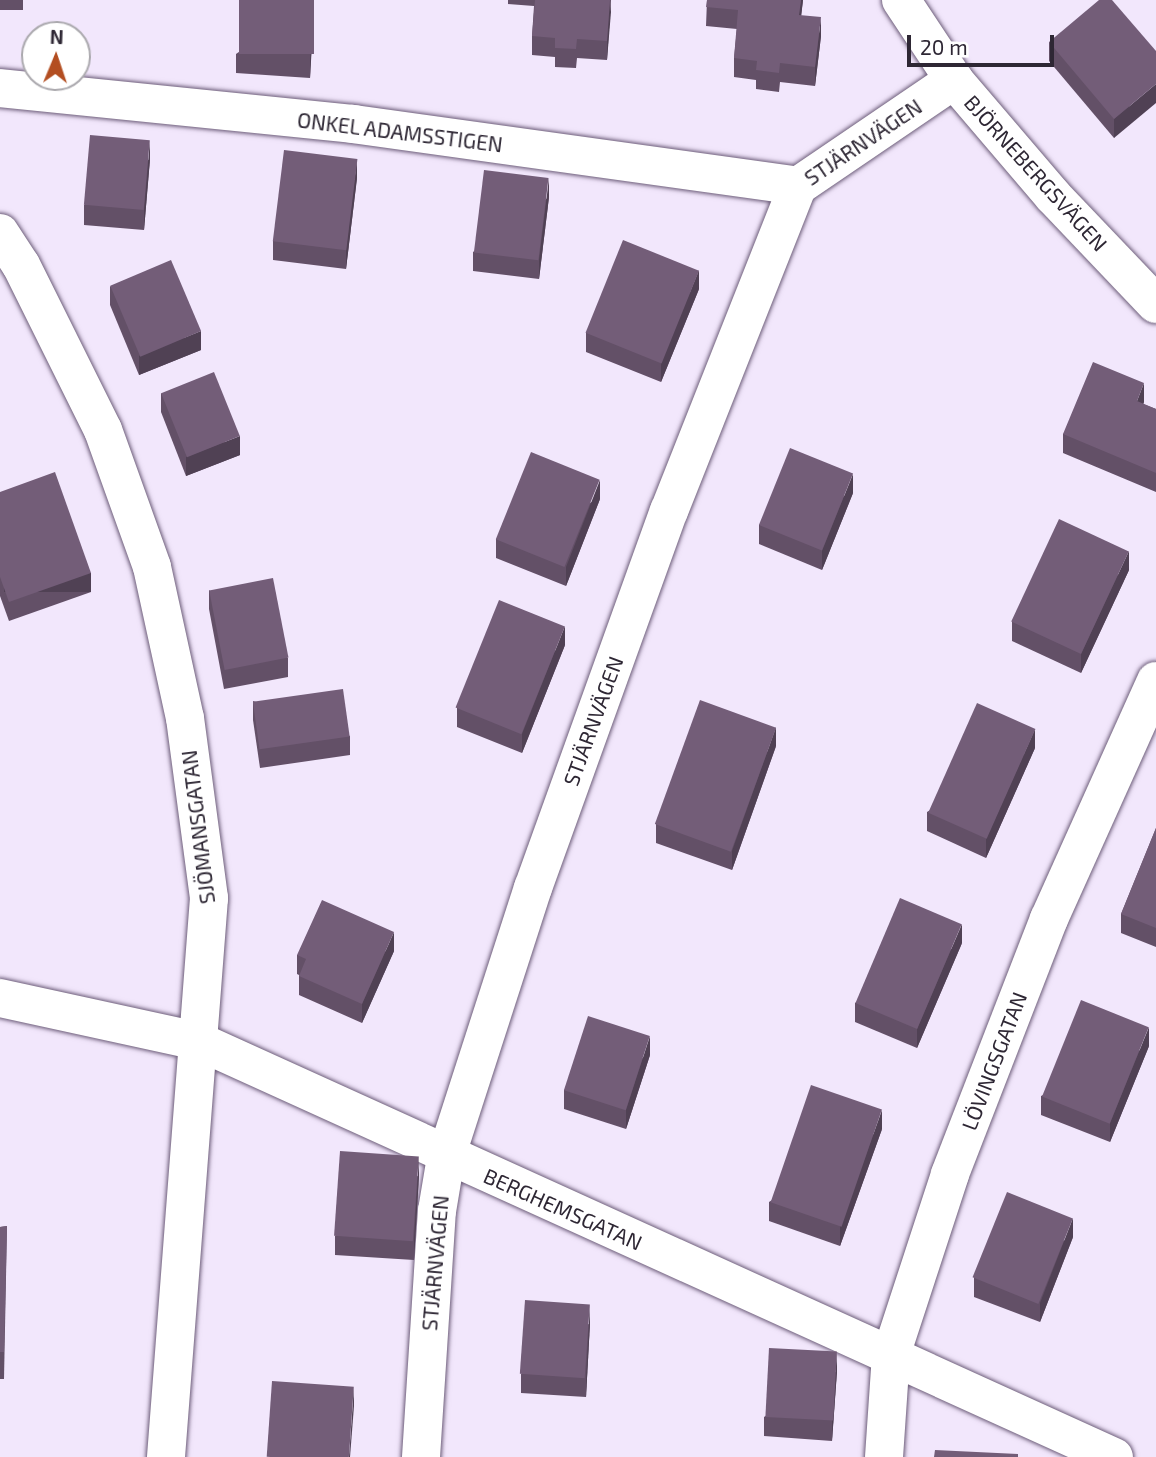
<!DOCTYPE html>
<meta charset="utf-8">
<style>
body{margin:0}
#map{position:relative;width:1156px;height:1457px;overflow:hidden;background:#f2e7fc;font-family:"Exo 2",sans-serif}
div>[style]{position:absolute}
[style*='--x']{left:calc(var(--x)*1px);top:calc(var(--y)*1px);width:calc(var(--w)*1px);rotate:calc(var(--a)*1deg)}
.roads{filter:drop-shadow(0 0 2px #6d5d7a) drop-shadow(0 0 2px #6d5d7a)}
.minor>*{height:38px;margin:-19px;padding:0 19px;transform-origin:19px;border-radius:19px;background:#fff}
.tertiary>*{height:38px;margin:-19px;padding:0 19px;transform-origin:19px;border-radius:19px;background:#fff}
.wall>*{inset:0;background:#635067;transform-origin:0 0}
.shaded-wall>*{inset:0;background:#504154;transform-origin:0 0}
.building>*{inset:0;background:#735d78;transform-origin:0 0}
span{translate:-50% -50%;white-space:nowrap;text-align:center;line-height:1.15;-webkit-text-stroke:7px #fff;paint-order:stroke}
.street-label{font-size:21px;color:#2e2734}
.north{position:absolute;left:21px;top:21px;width:70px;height:70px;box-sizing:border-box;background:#fff;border:2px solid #aba9ae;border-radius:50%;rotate:2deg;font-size:19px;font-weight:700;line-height:28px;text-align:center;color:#2e2734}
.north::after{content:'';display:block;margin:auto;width:24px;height:32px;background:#b34e21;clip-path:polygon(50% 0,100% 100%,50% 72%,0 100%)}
.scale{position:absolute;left:907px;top:35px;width:147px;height:32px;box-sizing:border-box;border:4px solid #2e2734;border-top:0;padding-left:9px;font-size:21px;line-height:24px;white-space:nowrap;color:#2e2734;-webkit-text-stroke:5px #fff;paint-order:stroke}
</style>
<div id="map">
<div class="roads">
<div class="minor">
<div style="--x:0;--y:88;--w:355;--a:5.8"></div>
<div style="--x:353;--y:124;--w:449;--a:7.9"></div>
<div style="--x:0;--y:233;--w:38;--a:57"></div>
<div style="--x:21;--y:265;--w:184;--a:63.6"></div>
<div style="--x:103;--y:430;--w:145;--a:70.3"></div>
<div style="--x:152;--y:567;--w:155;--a:77.7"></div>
<div style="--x:185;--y:718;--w:182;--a:82.4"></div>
<div style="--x:209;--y:898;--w:561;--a:94.4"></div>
<div style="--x:0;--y:998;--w:203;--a:12.3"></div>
<div style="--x:198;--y:1041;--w:1006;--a:24.43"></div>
<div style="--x:421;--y:1457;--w:247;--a:-86.3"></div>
<div style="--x:437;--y:1211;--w:55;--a:-80.5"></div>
<div style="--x:446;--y:1157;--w:283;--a:-72.1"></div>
<div style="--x:533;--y:888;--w:401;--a:-70.2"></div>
<div style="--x:669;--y:511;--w:350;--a:-68.4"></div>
<div style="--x:798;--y:186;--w:189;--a:-34.2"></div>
<div style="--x:884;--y:1457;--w:102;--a:-86.1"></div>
<div style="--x:891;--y:1355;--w:190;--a:-71.9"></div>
<div style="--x:950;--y:1174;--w:274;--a:-68.8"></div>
<div style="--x:1049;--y:919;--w:261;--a:-65.8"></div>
</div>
<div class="tertiary">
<div style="--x:901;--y:0;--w:96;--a:56.5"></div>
<div style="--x:954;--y:80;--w:153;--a:49.5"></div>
<div style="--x:1053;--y:196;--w:149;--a:46.4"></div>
</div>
</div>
<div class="wall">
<div style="left:0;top:0;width:23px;height:10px"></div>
<div style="clip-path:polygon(314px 0,310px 78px,236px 73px,236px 54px)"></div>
<div style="clip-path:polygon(508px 0,611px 0,607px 60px,577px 58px,576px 68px,555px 67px,555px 57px,532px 55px,532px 36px,534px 6px,508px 4px)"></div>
<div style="clip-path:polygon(707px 0,803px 0,801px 16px,821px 36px,815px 86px,780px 82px,779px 92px,756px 89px,756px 80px,734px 77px,734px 58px,737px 29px,706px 26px)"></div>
<div style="clip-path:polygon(1049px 42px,1156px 51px,1114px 138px,1049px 61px)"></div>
<div style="clip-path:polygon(150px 159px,144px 230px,84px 225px,84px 205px)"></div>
<div style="clip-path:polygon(357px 178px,346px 269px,273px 260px,273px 241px)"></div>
<div style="clip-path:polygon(549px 197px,539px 279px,473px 271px,473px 252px)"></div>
<div style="clip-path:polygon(110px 286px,201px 350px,139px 375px,110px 305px)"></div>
<div style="clip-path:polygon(699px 289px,661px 382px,586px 352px,586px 333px)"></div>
<div style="clip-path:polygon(161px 393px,240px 455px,186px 476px,161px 412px)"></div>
<div style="clip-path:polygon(1144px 402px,1143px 404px,1156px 409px,1156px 492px,1063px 453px,1063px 434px)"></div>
<div style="clip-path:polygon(0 492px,91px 592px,9px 621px,0 596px)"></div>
<div style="clip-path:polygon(853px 493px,822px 570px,759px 544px,759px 525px)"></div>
<div style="clip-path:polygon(600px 499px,566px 586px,496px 558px,496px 539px)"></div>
<div style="clip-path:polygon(1129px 570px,1081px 673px,1012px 641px,1012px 622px)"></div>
<div style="clip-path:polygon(209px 590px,288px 658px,288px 677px,224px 689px,209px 609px)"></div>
<div style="clip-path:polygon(565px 645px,522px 753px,457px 727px,457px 708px)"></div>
<div style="clip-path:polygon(253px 701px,350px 736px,350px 755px,260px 768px,253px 720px)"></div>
<div style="clip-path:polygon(776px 746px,732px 870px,656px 843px,656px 824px)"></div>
<div style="clip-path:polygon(1035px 748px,986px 858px,927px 831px,927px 812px)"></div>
<div style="clip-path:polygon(1156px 828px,1156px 947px,1121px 933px,1121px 914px)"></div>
<div style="clip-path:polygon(962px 943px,917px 1048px,855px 1022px,855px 1003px)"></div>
<div style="clip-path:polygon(394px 951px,362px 1023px,299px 995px,299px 975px,297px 974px,297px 955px)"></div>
<div style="clip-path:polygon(1149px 1046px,1110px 1142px,1041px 1115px,1041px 1096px)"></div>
<div style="clip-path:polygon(650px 1055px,626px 1129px,564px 1109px,564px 1090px)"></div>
<div style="clip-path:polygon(882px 1129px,840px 1246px,769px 1221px,769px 1202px)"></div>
<div style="clip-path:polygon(419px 1175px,414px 1260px,335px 1255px,335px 1236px)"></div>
<div style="clip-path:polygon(7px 1226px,4px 1379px,0 1379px,0 1227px)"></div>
<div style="clip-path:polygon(1073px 1237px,1040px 1322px,974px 1297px,974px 1278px)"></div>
<div style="clip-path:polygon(590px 1323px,586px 1397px,521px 1393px,521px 1374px)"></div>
<div style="clip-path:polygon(837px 1371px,832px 1441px,764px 1436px,764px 1417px)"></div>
</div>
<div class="shaded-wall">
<div style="clip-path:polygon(314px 0,314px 9px,310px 78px,310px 59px)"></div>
<div style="clip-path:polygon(610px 0,611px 12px,607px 60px,607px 41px)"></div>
<div style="clip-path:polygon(801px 0,803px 0,799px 35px,799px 15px)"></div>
<div style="clip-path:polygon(821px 17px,821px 36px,815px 86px,815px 67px)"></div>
<div style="clip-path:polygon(1156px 84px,1156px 103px,1114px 138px,1114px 119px)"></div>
<div style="clip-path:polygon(150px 140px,150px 159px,144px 230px,144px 211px)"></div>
<div style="clip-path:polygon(357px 159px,357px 178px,346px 269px,346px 250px)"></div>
<div style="clip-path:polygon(549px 178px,549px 197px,539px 279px,539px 260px)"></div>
<div style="clip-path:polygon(699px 270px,699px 289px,661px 382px,661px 363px)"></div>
<div style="clip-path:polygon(201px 331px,201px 350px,139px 375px,139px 356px)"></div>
<div style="clip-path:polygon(1144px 383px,1144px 402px,1137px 420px,1137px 401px)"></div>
<div style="clip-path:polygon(240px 436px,240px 455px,186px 476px,186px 457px)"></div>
<div style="clip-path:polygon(853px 474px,853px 493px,822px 570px,822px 551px)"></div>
<div style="clip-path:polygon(600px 480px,600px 499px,566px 586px,566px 567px)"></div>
<div style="clip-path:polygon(1129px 551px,1129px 570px,1081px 673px,1081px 654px)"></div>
<div style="left:91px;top:573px;width:19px;height:87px;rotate:90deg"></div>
<div style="clip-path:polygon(565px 626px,565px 645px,522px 753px,522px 734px)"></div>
<div style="clip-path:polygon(776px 727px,776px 746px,732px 870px,732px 851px)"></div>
<div style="clip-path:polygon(1035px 729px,1035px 748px,986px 858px,986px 839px)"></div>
<div style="clip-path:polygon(962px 924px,962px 943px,917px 1048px,917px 1029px)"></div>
<div style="clip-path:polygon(394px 932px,394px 951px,362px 1023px,362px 1004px)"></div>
<div style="clip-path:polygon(1149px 1027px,1149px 1046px,1110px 1142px,1110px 1123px)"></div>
<div style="clip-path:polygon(650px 1036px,650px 1055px,626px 1129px,626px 1110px)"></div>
<div style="clip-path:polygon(882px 1110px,882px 1129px,840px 1246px,840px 1227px)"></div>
<div style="clip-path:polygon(419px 1156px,419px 1175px,414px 1260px,414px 1241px)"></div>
<div style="clip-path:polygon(1073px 1218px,1073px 1237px,1040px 1322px,1040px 1303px)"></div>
<div style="clip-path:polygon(590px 1304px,590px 1323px,586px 1397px,586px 1378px)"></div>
<div style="clip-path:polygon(837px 1352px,837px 1371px,832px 1441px,832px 1422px)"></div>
<div style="clip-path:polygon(354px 1387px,354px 1406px,350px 1457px,349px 1457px)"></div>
</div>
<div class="building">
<div style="left:239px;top:0;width:75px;height:54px"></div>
<div style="clip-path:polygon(535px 0,610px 0,607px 41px,577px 39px,576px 49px,555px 48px,555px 38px,532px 36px)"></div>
<div style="clip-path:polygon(707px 0,801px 0,799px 15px,821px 17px,815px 67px,780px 63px,779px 73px,756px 70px,757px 61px,734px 58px,738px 10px,706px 7px)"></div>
<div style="clip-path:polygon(1099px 0,1112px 0,1156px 51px,1156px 84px,1114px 119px,1049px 42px)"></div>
<div style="left:90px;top:135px;width:60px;height:70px;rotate:5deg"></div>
<div style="left:284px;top:150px;width:74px;height:92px;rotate:7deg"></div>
<div style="left:484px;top:170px;width:65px;height:83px;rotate:7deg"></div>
<div style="left:623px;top:240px;width:82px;height:100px;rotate:22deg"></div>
<div style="left:171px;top:260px;width:77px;height:66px;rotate:67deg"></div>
<div style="clip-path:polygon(1093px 362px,1144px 383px,1137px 401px,1156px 409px,1156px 473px,1063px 434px)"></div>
<div style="left:214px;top:372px;width:69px;height:57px;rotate:68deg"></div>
<div style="left:790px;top:448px;width:68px;height:83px;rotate:22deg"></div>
<div style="left:531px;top:452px;width:74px;height:94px;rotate:22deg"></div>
<div style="clip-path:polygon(55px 472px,91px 573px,9px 602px,0 577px,0 492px)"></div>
<div style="left:1059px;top:519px;width:77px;height:113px;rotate:25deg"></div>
<div style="left:273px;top:578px;width:81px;height:65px;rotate:79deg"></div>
<div style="left:499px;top:600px;width:71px;height:116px;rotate:22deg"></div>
<div style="left:343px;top:689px;width:48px;height:91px;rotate:82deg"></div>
<div style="left:700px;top:700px;width:81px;height:132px;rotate:20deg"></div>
<div style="left:977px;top:703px;width:64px;height:120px;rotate:24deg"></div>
<div style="clip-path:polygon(1156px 828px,1156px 928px,1121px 914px)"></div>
<div style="left:900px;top:898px;width:67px;height:114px;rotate:23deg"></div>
<div style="clip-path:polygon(322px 900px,394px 932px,362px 1004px,299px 976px,306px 959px,297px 955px)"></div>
<div style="left:1081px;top:1000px;width:73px;height:104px;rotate:22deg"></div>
<div style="left:588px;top:1016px;width:65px;height:78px;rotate:18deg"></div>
<div style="left:811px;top:1085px;width:75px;height:124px;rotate:19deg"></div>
<div style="left:340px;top:1151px;width:79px;height:85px;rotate:4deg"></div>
<div style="left:1007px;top:1192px;width:71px;height:92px;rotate:22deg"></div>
<div style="clip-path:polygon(7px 1226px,4px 1352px,0 1352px,0 1227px)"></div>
<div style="left:525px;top:1300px;width:65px;height:74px;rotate:4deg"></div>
<div style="left:769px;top:1348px;width:68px;height:69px;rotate:3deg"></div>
<div style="left:272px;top:1381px;width:82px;height:76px;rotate:4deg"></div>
<div style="clip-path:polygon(935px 1450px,1018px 1454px,1018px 1457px,934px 1457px)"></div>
</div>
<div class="street-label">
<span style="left:400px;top:132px;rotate:7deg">ONKEL ADAMSSTIGEN</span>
<span style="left:863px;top:142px;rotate:-34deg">STJÄRNVÄGEN</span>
<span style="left:1036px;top:173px;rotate:48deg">BJÖRNEBERGSVÄGEN</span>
<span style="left:593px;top:721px;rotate:-70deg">STJÄRNVÄGEN</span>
<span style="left:198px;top:827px;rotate:-97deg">SJÖMANSGATAN</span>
<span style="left:994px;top:1061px;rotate:-69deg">LÖVINGSGATAN</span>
<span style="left:563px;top:1209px;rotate:24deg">BERGHEMSGATAN</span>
<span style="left:435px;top:1263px;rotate:-85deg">STJÄRNVÄGEN</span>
</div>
<div class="north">N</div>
<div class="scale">20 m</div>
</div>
